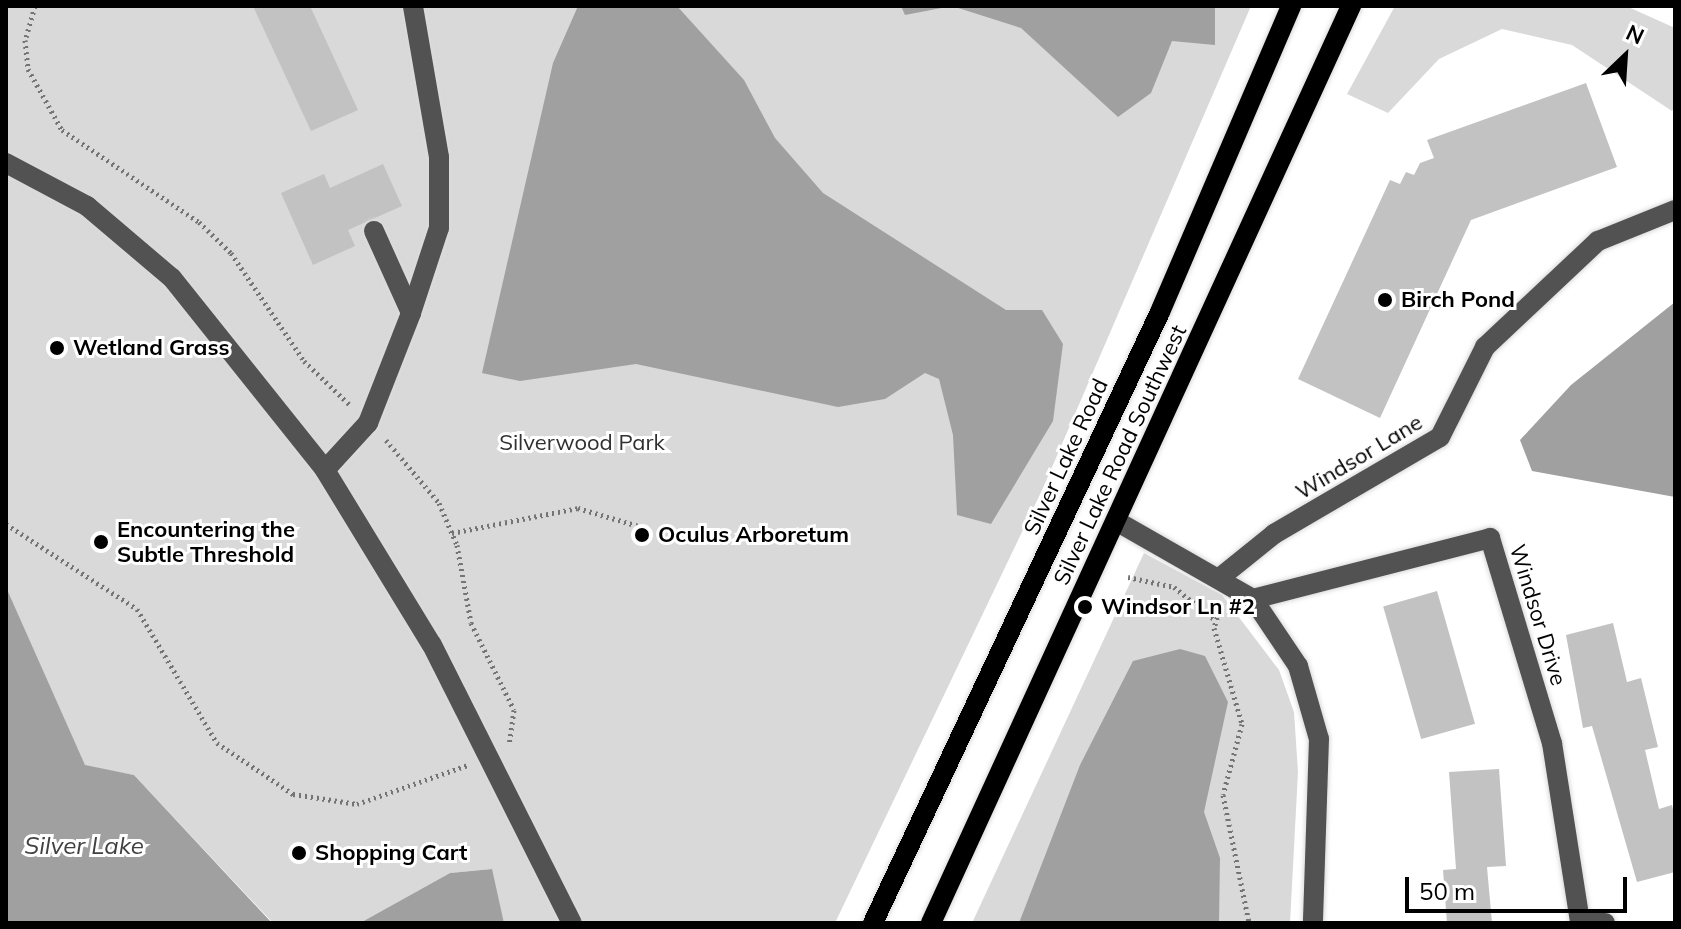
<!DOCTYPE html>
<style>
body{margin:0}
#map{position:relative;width:1681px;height:929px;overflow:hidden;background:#fff;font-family:Mulish,sans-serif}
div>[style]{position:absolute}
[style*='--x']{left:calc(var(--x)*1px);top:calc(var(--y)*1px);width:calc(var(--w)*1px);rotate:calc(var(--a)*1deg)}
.green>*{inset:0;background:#d9d9d9}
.water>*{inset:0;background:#a0a0a0}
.building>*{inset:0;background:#c2c2c2;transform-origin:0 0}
.path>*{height:5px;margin-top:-2.5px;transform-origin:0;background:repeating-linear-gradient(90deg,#747474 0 2px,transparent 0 6px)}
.roads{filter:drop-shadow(0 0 2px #dbdbdb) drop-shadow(0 0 2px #dbdbdb)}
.minor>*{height:20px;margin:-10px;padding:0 10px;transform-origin:10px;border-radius:10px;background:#525252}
.major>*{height:20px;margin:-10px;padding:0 10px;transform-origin:10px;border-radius:10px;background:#000}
.dots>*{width:22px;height:22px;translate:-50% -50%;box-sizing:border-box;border:4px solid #fff;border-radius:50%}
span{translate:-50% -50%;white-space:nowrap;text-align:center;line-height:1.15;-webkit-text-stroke:6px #fff;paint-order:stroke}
.poi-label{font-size:22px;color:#000;font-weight:700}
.left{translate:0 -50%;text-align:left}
.park-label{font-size:22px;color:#303030}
.street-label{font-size:22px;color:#000}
.water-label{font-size:24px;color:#414141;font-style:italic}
.frame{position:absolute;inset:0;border:8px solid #000;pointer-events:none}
.north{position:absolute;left:1585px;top:16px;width:80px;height:80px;-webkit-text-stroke:6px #fff;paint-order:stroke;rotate:25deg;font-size:22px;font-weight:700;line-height:32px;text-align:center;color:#000}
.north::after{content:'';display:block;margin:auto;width:28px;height:36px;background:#000;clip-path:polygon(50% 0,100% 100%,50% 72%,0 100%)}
.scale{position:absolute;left:1405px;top:877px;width:222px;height:36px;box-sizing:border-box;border:4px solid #000;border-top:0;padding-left:10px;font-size:24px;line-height:28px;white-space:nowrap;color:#000;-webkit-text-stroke:6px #fff;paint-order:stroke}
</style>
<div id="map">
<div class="green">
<div style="clip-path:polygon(6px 6px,1251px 6px,1043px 488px,835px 923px,504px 923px,491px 869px,450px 873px,360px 923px,272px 922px,134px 775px,85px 766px,6px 587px)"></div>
<div style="clip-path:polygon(1395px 6px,1626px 6px,1675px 28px,1675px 106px,1672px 111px,1572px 45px,1502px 29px,1439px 59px,1388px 113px,1347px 94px)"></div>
<div style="clip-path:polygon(1144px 553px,1222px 595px,1279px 670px,1294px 712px,1298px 772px,1290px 923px,972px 923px)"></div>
</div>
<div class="water">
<div style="clip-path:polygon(578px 6px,677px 6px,744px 80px,775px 138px,823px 193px,1006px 310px,1042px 310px,1063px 344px,1053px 421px,991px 524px,957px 515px,953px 435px,939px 379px,925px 373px,885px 399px,838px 407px,636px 364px,520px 381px,482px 373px,553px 63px)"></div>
<div style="clip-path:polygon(901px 6px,1215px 6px,1215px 45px,1172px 41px,1151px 93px,1118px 117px,1021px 28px,952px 6px,905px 15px)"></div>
<div style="clip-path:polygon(1675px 302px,1675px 497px,1532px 471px,1520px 440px,1571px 385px)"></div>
<div style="clip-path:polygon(6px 587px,85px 765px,134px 775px,271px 922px,302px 923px,6px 923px)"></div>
<div style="clip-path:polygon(1180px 649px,1205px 656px,1228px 702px,1204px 812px,1220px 858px,1219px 923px,1019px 923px,1080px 765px,1133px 661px)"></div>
<div style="clip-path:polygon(492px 869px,504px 923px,360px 923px,450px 873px)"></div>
</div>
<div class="building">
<div style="clip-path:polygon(253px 6px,310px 6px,358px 110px,311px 131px)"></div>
<div style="clip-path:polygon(1586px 83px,1617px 167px,1471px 220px,1380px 418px,1298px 379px,1390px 180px,1400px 184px,1406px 172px,1414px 175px,1420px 163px,1434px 158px,1427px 140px)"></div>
<div style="clip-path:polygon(383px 164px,402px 206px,348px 230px,355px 246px,313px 265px,281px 193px,324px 174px,330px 188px)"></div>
<div style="left:1437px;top:591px;width:138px;height:56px;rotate:74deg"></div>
<div style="clip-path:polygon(1613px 623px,1627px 682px,1641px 678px,1658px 747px,1645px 750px,1659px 809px,1672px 805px,1675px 819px,1675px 872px,1637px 882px,1592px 726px,1583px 728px,1566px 635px)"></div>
<div style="clip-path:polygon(1499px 769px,1506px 866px,1487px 867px,1492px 923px,1447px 923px,1443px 870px,1456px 869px,1449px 772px)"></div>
</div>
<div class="path">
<div style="--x:35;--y:6;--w:35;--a:106"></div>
<div style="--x:25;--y:40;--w:29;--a:84"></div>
<div style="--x:28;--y:69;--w:70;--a:60.9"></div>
<div style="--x:62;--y:130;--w:165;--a:33.9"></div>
<div style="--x:199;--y:222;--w:45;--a:44.1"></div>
<div style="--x:231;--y:253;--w:130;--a:55.9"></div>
<div style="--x:304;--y:361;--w:64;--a:43.7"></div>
<div style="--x:386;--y:440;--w:82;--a:49.9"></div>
<div style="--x:439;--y:503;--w:46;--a:66.8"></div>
<div style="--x:457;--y:545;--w:79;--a:79.8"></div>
<div style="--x:471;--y:623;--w:97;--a:63.7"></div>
<div style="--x:514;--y:710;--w:35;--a:98"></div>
<div style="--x:6;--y:524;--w:156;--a:33"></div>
<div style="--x:137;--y:609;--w:156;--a:59.2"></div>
<div style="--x:217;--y:743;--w:92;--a:33.9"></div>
<div style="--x:293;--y:794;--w:65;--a:8.9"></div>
<div style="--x:357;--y:804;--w:118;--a:-19.4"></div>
<div style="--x:452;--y:533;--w:128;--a:-11.2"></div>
<div style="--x:578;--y:508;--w:70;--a:16.6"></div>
<div style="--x:1128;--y:577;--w:47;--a:12.3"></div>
<div style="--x:1174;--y:587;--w:51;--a:38.7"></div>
<div style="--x:1221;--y:606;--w:23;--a:108"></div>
<div style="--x:1214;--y:628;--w:100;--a:73.7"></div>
<div style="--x:1242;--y:724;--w:73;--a:105"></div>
<div style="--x:1223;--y:795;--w:131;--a:78.5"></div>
</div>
<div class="roads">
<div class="minor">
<div style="--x:6;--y:163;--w:92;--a:28"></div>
<div style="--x:87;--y:206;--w:111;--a:40.3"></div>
<div style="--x:172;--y:278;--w:246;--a:51.4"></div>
<div style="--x:325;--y:470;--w:205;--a:58.6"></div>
<div style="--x:432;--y:645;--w:311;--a:63.3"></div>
<div style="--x:411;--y:313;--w:89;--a:-71.8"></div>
<div style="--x:439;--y:228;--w:71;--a:-90"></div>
<div style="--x:439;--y:157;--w:153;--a:-99.8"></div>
<div style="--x:325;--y:470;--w:64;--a:-47.5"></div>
<div style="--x:368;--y:423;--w:118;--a:-68.6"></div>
<div style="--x:411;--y:313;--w:90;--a:-114.3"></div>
<div style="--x:1116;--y:521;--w:158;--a:29.7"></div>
<div style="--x:1253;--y:599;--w:81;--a:56.1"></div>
<div style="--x:1298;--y:666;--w:76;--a:74"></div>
<div style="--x:1319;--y:739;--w:184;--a:91.9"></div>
<div style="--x:1222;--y:576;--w:67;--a:-38.9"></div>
<div style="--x:1274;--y:534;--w:192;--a:-30.3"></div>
<div style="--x:1440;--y:437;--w:101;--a:-63.4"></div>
<div style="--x:1485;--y:347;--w:155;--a:-43.2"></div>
<div style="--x:1598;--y:241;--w:83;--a:-21.9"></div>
<div style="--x:1253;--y:599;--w:245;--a:-14.4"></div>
<div style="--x:1490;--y:538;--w:214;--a:73.2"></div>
<div style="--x:1552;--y:743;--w:181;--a:81.1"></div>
<div style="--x:1580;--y:922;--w:25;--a:2"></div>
</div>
<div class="major">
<div style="--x:873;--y:923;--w:675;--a:-64.84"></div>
<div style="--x:1160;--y:312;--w:333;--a:-66.8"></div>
<div style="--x:931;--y:923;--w:1009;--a:-65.39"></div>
</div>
</div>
<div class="dots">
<div style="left:1385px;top:300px;background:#000"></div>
<div style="left:57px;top:348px;background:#000"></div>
<div style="left:642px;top:535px;background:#000"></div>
<div style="left:101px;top:542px;background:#000"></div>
<div style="left:1085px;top:607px;background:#000"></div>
<div style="left:299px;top:853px;background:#000"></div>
</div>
<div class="poi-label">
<span class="left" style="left:1401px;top:300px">Birch Pond</span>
<span class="left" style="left:73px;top:348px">Wetland Grass</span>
<span class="left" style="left:117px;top:542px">Encountering the<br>Subtle Threshold</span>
<span class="left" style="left:658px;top:535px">Oculus Arboretum</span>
<span class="left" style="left:1101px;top:607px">Windsor Ln #2</span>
<span class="left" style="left:315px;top:853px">Shopping Cart</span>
</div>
<div class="park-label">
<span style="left:582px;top:443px">Silverwood Park</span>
</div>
<div class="street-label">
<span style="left:1120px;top:455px;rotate:-65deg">Silver Lake Road Southwest</span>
<span style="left:1066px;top:457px;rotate:-65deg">Silver Lake Road</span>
<span style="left:1359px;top:457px;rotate:-31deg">Windsor Lane</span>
<span style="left:1538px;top:615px;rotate:73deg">Windsor Drive</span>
</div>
<div class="water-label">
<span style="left:84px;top:846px">Silver Lake</span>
</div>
<div class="frame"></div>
<div class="north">N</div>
<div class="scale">50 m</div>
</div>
